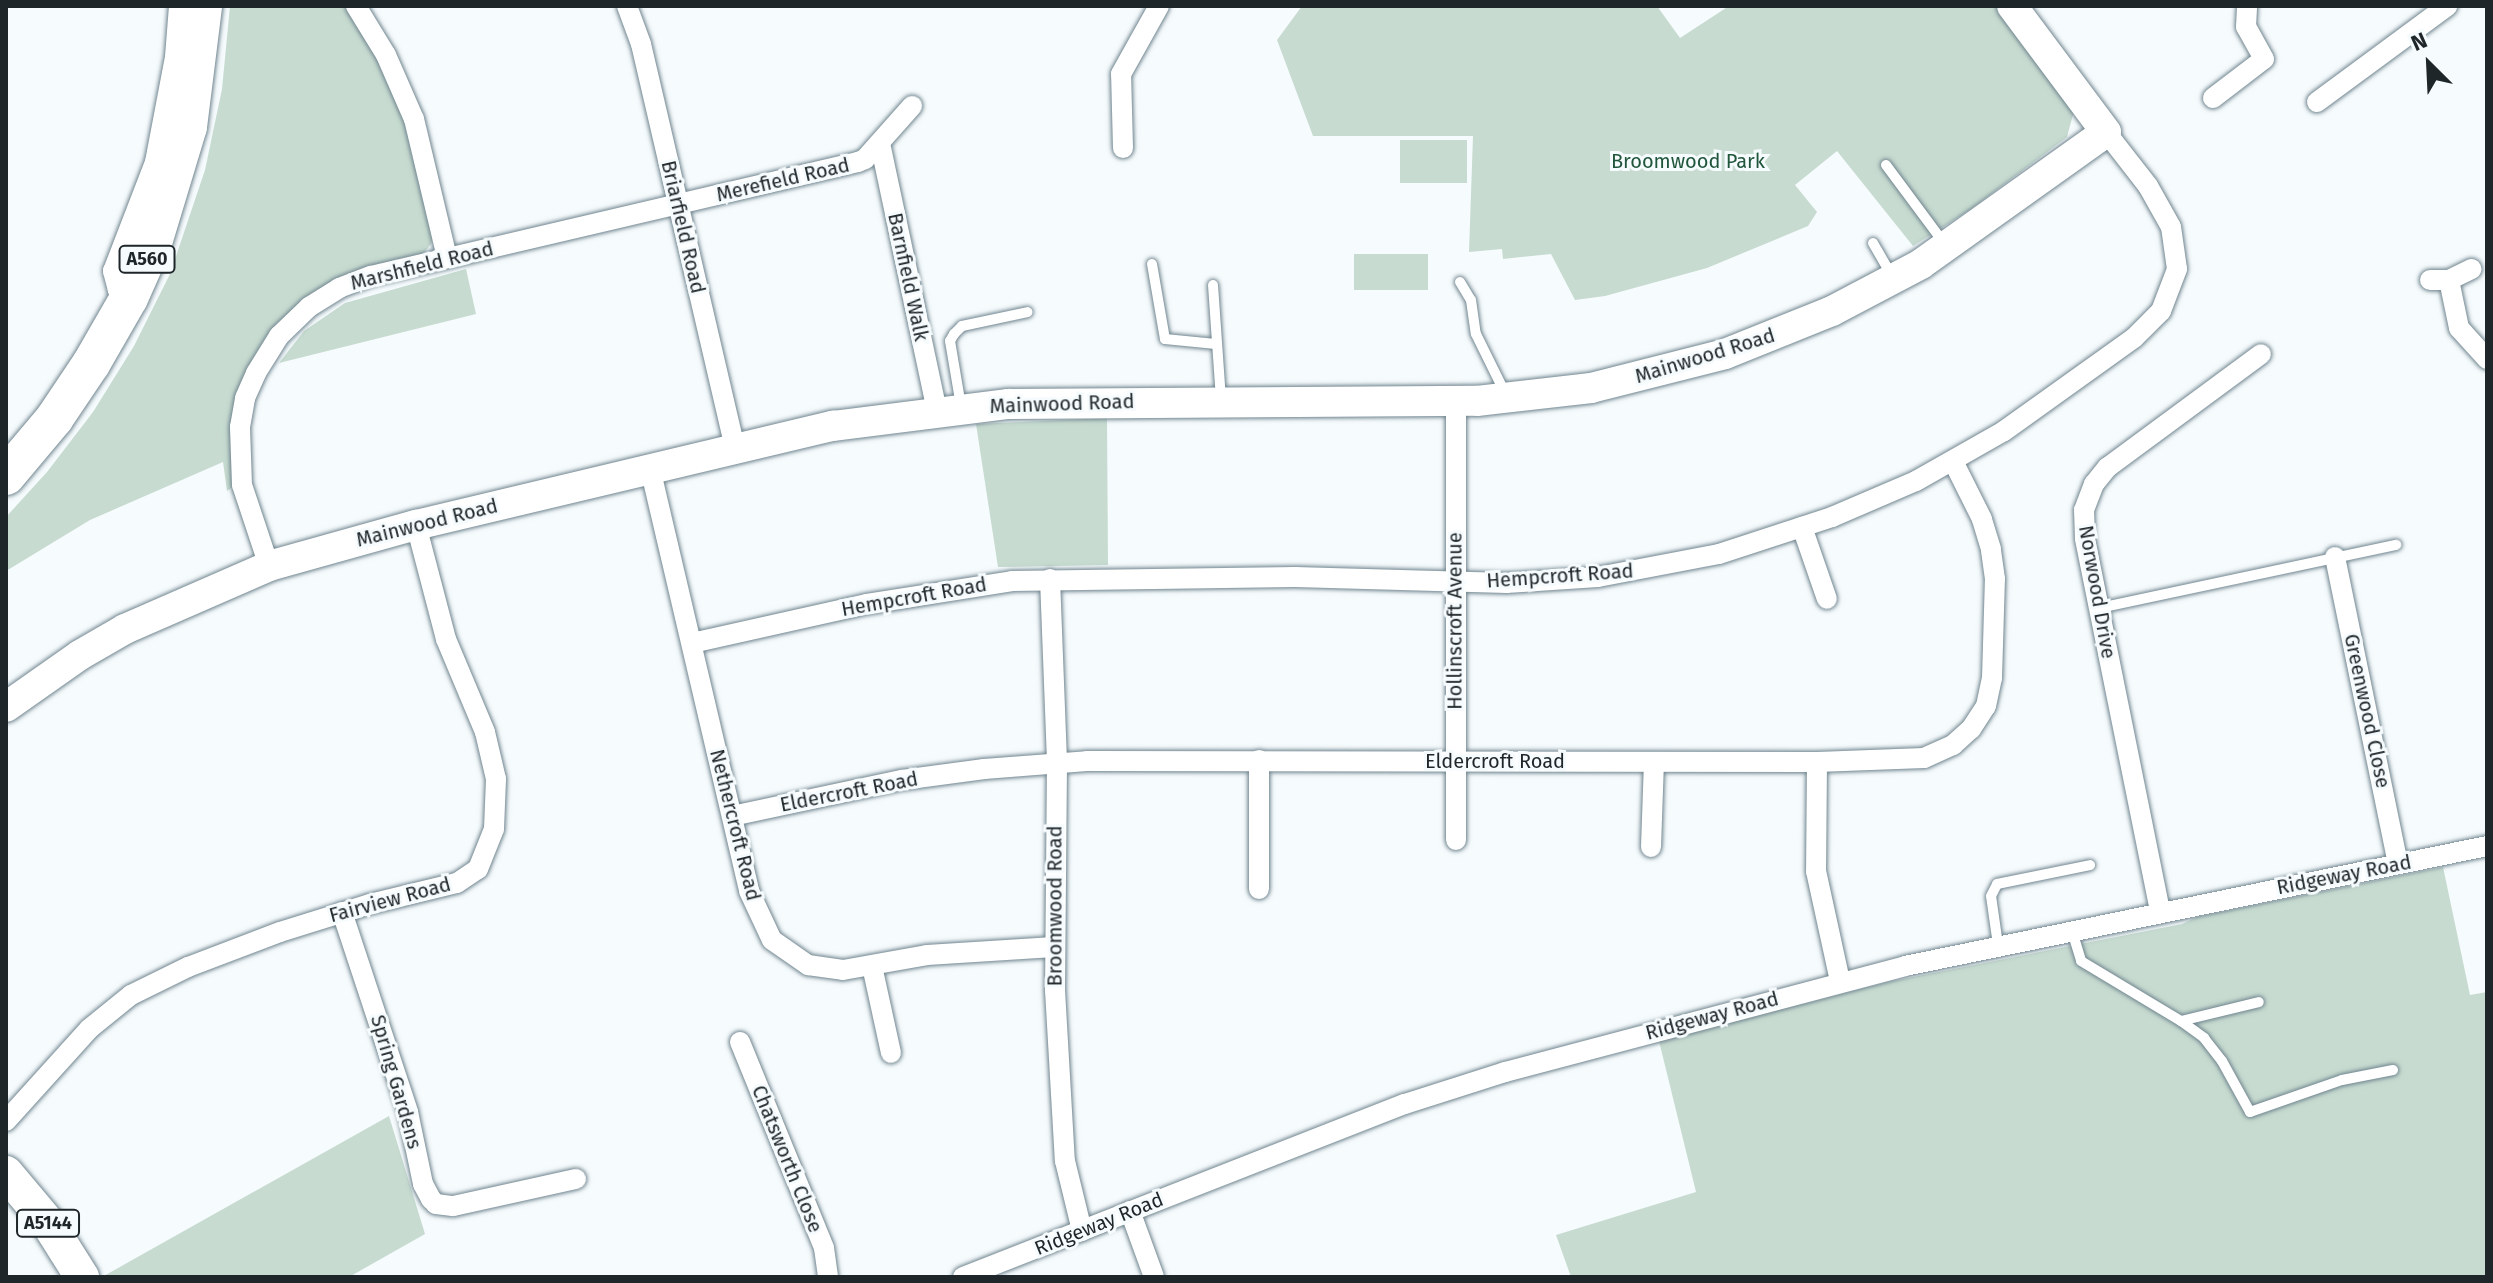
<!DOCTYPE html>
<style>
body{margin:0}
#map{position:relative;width:2493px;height:1283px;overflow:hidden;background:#f6fbfd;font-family:"Fira Sans",sans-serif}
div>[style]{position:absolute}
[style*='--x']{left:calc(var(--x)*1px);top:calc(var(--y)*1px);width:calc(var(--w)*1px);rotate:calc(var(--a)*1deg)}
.green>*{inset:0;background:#c7dbd0;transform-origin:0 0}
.roads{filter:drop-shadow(0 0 2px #70858f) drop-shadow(0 0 2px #70858f)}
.lane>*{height:10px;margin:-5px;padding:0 5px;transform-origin:5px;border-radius:5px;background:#fff}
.street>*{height:20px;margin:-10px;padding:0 10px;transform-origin:10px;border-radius:10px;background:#fff}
.secondary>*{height:30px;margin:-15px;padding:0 15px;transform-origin:15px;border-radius:15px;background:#fff}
.primary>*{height:34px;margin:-17px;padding:0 17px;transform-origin:17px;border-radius:17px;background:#fff}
.highway>*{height:38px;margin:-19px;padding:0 19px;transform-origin:19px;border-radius:19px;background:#fff}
span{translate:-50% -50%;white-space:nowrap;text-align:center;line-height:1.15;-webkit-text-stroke:6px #f6fbfd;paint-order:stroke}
.shield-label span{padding:2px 6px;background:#f6fbfd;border:2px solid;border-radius:6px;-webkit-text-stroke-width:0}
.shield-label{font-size:18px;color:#1e262a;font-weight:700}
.park-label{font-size:20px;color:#20563c}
.street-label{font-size:20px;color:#1e262a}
.frame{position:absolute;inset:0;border:8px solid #1e262a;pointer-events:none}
.north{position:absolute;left:2389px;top:24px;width:80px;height:80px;-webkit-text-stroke:6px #f6fbfd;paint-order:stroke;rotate:336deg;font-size:22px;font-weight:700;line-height:32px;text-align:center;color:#1e262a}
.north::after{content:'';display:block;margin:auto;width:28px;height:36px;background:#1e262a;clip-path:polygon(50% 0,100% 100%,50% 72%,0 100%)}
</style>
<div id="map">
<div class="green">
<div style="clip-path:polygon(230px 6px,346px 6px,378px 56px,406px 122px,433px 236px,431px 244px,423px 254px,267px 338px,248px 368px,234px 486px,227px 491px,223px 462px,90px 520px,6px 571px,6px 517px,47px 472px,93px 412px,134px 346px,170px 274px,205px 170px,222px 89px)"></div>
<div style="clip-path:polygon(1302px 6px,1657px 6px,1680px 38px,1729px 6px,1996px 6px,2074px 111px,2067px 137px,1971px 209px,1913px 246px,1837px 151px,1795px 185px,1817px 212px,1808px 226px,1707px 268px,1605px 296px,1575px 300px,1551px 254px,1503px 259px,1502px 249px,1469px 252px,1473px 136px,1313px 136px,1277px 40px)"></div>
<div style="left:1400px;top:140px;width:67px;height:43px"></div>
<div style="left:1354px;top:254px;width:74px;height:36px"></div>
<div style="clip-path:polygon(466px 269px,476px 314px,279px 363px,304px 331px,345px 303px)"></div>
<div style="clip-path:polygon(1107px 418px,1108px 565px,998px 567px,976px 424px)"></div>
<div style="clip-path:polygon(2443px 867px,2470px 995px,2487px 992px,2487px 1277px,1571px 1277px,1556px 1235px,1696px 1192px,1659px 1041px,1888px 982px,2182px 924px,2197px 917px)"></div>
<div style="clip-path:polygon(389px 1116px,425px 1234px,349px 1277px,102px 1277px)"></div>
</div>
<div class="roads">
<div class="lane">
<div style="--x:1886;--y:165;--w:97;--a:53.4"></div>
<div style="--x:1873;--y:243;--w:38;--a:60"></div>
<div style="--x:1152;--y:264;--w:76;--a:80.2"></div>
<div style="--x:1165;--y:339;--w:51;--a:5.6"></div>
<div style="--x:1460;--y:282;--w:21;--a:59"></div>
<div style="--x:1471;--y:300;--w:34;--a:82"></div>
<div style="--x:1476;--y:334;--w:66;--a:63.8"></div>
<div style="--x:1213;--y:285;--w:113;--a:86"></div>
<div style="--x:961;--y:406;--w:66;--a:-99.6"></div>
<div style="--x:950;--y:341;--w:8;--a:-60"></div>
<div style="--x:954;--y:334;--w:11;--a:-45"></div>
<div style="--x:962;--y:326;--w:67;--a:-12"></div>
<div style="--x:2099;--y:608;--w:304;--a:-12"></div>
<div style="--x:2072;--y:931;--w:31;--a:73"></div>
<div style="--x:2081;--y:961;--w:117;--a:31"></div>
<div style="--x:2181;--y:1021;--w:80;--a:-13.7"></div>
<div style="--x:1998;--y:945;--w:49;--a:-98.1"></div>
<div style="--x:1991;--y:896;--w:13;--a:-63"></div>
<div style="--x:1997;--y:884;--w:95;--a:-11.5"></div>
<div style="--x:2181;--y:1021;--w:29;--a:36"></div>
<div style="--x:2204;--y:1038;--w:29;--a:52"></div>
<div style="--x:2222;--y:1061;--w:58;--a:61.2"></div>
<div style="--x:2250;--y:1112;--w:97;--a:-19.2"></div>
<div style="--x:2342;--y:1080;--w:52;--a:-11.1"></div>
</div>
<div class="street">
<div style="--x:356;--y:6;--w:57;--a:58.5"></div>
<div style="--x:386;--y:55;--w:70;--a:66.4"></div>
<div style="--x:414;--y:119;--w:143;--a:76.6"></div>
<div style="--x:627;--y:6;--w:40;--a:69.8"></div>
<div style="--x:641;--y:44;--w:416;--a:76.9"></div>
<div style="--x:2213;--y:98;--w:64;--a:-37.4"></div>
<div style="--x:2264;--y:59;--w:37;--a:-119"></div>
<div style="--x:2246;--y:27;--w:21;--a:-87"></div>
<div style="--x:2317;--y:102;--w:162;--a:-36.4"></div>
<div style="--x:880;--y:143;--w:274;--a:78"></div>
<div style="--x:1123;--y:148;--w:74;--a:-91.5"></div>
<div style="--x:1121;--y:74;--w:78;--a:-60.8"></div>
<div style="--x:2430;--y:280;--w:19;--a:0"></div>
<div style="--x:2449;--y:280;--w:25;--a:-26"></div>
<div style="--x:2449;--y:280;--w:49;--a:78.2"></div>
<div style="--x:2459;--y:328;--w:42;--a:47.9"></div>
<div style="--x:129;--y:298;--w:14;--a:-144"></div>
<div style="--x:118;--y:290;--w:20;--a:-105"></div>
<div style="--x:113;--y:271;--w:117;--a:-68.9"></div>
<div style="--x:155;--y:162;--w:107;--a:-79.2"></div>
<div style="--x:175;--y:57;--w:51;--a:-85.5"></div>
<div style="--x:1456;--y:402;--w:438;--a:90"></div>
<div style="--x:650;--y:468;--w:434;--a:76.8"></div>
<div style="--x:749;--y:891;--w:54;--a:64.9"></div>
<div style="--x:772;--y:940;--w:44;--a:34.8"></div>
<div style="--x:808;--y:965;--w:35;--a:8"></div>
<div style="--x:843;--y:970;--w:85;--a:-10.1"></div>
<div style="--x:927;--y:955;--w:127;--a:-3.6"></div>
<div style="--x:1802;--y:527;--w:76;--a:70.9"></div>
<div style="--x:2335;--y:557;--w:313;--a:78.4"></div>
<div style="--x:269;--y:566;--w:85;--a:-108.4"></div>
<div style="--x:242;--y:485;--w:58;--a:-92"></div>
<div style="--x:240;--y:427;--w:29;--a:-80"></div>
<div style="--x:245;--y:398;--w:27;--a:-66"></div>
<div style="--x:256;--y:373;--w:44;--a:-58.1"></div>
<div style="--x:279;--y:336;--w:42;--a:-44"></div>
<div style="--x:309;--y:307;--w:36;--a:-32"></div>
<div style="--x:339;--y:288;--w:34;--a:-21"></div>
<div style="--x:371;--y:276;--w:500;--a:-13.17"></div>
<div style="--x:858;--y:162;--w:8;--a:-23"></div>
<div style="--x:865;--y:159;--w:71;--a:-48.4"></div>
<div style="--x:1050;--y:579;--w:184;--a:87.8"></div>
<div style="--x:1057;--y:763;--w:227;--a:90.5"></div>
<div style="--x:1055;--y:990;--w:171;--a:86.7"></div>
<div style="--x:1065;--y:1161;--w:72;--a:76.3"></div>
<div style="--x:692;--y:643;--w:179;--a:-12.6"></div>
<div style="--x:867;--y:604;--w:147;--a:-9"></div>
<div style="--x:1012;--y:581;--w:283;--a:-0.8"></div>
<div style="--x:1295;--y:577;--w:212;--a:1.6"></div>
<div style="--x:1507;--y:583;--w:91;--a:-3.8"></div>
<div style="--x:1598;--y:577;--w:123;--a:-10.8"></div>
<div style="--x:1719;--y:554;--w:119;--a:-18.1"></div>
<div style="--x:1832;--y:517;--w:91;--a:-23.2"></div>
<div style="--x:1916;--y:481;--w:101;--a:-29.6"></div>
<div style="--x:2004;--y:431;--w:160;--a:-35.6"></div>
<div style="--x:2134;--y:338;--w:38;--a:-45"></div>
<div style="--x:2161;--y:311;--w:45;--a:-69.1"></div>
<div style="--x:2177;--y:269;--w:42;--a:-98.1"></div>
<div style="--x:2171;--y:227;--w:47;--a:-119.3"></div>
<div style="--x:2148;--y:186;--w:68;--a:-127.9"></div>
<div style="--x:1817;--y:762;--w:109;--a:90.5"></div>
<div style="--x:1816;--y:871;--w:113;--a:77.7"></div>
<div style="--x:732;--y:816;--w:174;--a:-12"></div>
<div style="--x:902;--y:780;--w:83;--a:-7.6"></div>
<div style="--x:984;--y:769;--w:103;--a:-4.4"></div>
<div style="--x:1087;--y:761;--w:730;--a:0.08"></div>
<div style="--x:1817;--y:762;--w:107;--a:-2.1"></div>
<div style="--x:1924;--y:758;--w:32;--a:-24"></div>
<div style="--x:1953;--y:745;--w:24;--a:-42"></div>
<div style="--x:1971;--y:729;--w:27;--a:-57"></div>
<div style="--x:1986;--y:706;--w:29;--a:-78"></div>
<div style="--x:1992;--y:678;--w:99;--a:-88.3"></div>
<div style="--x:1995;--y:579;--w:30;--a:-98"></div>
<div style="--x:1991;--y:549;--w:31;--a:-107"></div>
<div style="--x:1982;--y:519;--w:65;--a:-116.6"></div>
<div style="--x:1651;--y:847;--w:85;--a:-88"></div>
<div style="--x:1259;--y:889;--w:129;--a:-90"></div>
<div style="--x:2160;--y:911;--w:380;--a:-101.4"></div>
<div style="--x:2085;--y:538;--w:28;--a:-92"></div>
<div style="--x:2084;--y:510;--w:28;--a:-69"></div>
<div style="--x:2094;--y:484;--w:22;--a:-51"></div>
<div style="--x:2108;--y:467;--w:190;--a:-36.4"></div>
<div style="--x:342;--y:912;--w:211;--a:71.7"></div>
<div style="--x:408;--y:1112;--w:74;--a:78.2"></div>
<div style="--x:423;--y:1184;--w:17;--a:62"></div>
<div style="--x:431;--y:1199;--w:7;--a:45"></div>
<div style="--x:436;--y:1204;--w:17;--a:7"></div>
<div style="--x:453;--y:1206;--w:126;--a:-12.4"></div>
<div style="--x:872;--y:966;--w:89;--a:77.7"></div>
<div style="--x:740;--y:1042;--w:222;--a:67.8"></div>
<div style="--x:824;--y:1248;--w:29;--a:82"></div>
<div style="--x:6;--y:1121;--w:124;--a:-47.9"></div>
<div style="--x:89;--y:1029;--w:54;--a:-39"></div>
<div style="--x:131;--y:995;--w:64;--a:-26.2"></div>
<div style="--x:188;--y:967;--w:98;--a:-20.8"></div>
<div style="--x:280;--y:932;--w:94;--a:-17.3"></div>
<div style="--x:370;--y:904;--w:89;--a:-13.6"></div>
<div style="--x:457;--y:883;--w:25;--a:-34"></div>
<div style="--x:478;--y:869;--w:43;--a:-68.2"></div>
<div style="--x:494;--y:829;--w:50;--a:-87.7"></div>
<div style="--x:496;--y:779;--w:48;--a:-103.2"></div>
<div style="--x:485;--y:732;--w:101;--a:-112.8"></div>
<div style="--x:446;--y:639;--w:118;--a:-104.7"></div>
<div style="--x:1130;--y:1211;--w:70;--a:70"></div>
<div style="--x:963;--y:1277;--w:475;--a:-21.4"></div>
<div style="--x:1405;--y:1104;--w:105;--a:-17.7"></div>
<div style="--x:1505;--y:1072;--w:414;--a:-14.8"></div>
<div style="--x:1905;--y:966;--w:594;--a:-11.65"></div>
</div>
<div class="secondary">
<div style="--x:6;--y:707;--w:90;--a:-35.1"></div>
<div style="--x:80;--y:655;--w:52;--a:-30"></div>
<div style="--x:125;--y:629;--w:157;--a:-23.6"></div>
<div style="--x:269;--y:566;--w:153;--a:-15.6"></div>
<div style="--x:416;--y:525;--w:429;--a:-13.4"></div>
<div style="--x:833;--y:426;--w:176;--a:-7.2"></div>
<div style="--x:1008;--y:404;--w:469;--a:-0.4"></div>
<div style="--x:1477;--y:401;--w:115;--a:-6.5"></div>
<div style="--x:1591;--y:388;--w:138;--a:-14.2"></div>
<div style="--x:1725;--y:354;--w:115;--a:-21.9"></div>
<div style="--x:1832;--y:311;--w:101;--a:-27.8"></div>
<div style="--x:1921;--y:264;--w:227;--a:-35.5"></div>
<div style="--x:2106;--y:132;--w:157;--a:-126.7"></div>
</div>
<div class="primary">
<div style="--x:6;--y:1173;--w:65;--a:50"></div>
<div style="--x:48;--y:1223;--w:64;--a:57.8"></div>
</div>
<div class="highway">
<div style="--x:6;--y:476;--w:75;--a:-49.9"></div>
<div style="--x:54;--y:419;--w:66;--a:-56.1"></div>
<div style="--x:91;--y:364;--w:76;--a:-60.1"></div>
<div style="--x:129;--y:298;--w:57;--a:-66.1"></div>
<div style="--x:152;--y:246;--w:124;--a:-73.2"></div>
<div style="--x:188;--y:127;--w:122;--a:-82.9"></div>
</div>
</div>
<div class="shield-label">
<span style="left:147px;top:259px">A560</span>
<span style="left:48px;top:1223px">A5144</span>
</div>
<div class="park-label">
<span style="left:1688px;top:161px">Broomwood Park</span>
</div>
<div class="street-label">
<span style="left:783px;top:180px;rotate:-13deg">Merefield Road</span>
<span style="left:683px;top:227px;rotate:77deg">Briarfield Road</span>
<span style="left:422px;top:266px;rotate:-14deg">Marshfield Road</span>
<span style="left:908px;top:277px;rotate:78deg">Barnfield Walk</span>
<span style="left:1705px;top:356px;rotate:-17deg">Mainwood Road</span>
<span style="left:1062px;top:404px;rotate:-2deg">Mainwood Road</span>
<span style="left:427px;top:523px;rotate:-14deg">Mainwood Road</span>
<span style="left:1560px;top:576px;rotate:-4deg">Hempcroft Road</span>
<span style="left:2097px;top:592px;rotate:80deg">Norwood Drive</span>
<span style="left:914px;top:597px;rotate:-10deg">Hempcroft Road</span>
<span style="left:1455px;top:621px;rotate:-90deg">Hollinscroft Avenue</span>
<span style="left:2367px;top:711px;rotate:78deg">Greenwood Close</span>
<span style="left:1495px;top:761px">Eldercroft Road</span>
<span style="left:849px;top:792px;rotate:-11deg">Eldercroft Road</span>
<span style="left:735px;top:825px;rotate:76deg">Nethercroft Road</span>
<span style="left:2344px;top:875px;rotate:-11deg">Ridgeway Road</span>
<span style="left:390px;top:900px;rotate:-15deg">Fairview Road</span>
<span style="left:1055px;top:906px;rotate:-90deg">Broomwood Road</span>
<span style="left:1712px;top:1016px;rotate:-15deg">Ridgeway Road</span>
<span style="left:396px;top:1082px;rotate:74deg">Spring Gardens</span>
<span style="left:787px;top:1159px;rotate:68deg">Chatsworth Close</span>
<span style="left:1099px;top:1224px;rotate:-22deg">Ridgeway Road</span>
</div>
<div class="frame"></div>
<div class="north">N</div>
</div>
